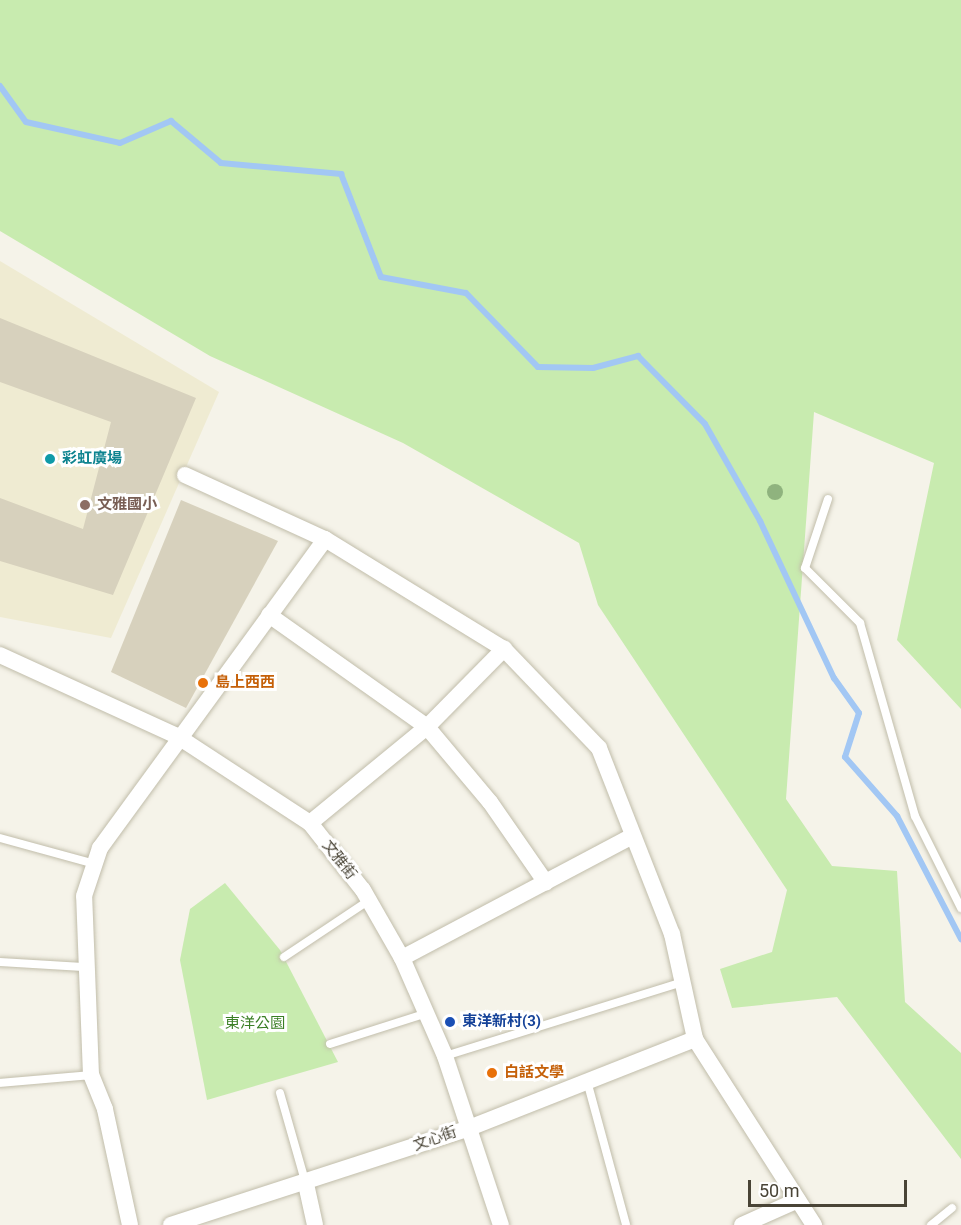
<!DOCTYPE html>
<meta charset="utf-8">
<style>
body{margin:0}
#map{position:relative;width:961px;height:1225px;overflow:hidden;background:#f5f3e9;font-family:Roboto,"Noto Sans TC",sans-serif}
div>[style]{position:absolute}
[style*='--x']{left:calc(var(--x)*1px);top:calc(var(--y)*1px);width:calc(var(--w)*1px);rotate:calc(var(--a)*1deg)}
.education>*{inset:0;background:#efebd2}
.green>*{inset:0;background:#c8ebaf}
.stream>*{height:6px;margin:-3px;padding:0 3px;transform-origin:3px;border-radius:3px;background:#a2c7f4}
.building>*{inset:0;background:#d7d1bd}
.roads{filter:drop-shadow(0 0 2px #c1bdaa) drop-shadow(0 0 2px #c1bdaa)}
.lane>*{height:8px;margin:-4px;padding:0 4px;transform-origin:4px;border-radius:4px;background:#fff}
.street>*{height:16px;margin:-8px;padding:0 8px;transform-origin:8px;border-radius:8px;background:#fff}
.trees>*{width:16px;height:16px;margin:-8px;border-radius:50%;background:#8fb37e}
.dots>*{width:16px;height:16px;translate:-50% -50%;box-sizing:border-box;border:3px solid #fff;border-radius:50%}
span{translate:-50% -50%;white-space:nowrap;text-align:center;line-height:1.15;-webkit-text-stroke:6px #fff;paint-order:stroke}
.culture-label{font-size:15px;color:#0d838f;font-weight:700}
.left{translate:0 -50%;text-align:left}
.education-label{font-size:15px;color:#785e54;font-weight:700}
.food-label{font-size:15px;color:#c56008;font-weight:700}
.street-label{font-size:15px;color:#494436}
.transit-label{font-size:15px;color:#164399;font-weight:700}
.park-label{font-size:15px;color:#3b7f26}
.scale{position:absolute;left:748px;top:1180px;width:159px;height:27px;box-sizing:border-box;border:3px solid #494436;border-top:0;padding-left:8px;font-size:18px;line-height:21px;white-space:nowrap;color:#494436;-webkit-text-stroke:4px #fff;paint-order:stroke}
</style>
<div id="map">
<div class="education">
<div style="clip-path:polygon(0 261px,219px 392px,111px 638px,0 617px)"></div>
</div>
<div class="green">
<div style="clip-path:polygon(0 0,961px 0,961px 709px,897px 640px,934px 463px,814px 412px,786px 799px,832px 866px,897px 871px,905px 1002px,961px 1053px,961px 1159px,837px 997px,732px 1008px,720px 969px,772px 952px,787px 890px,598px 605px,579px 543px,403px 443px,210px 356px,0 231px)"></div>
<div style="clip-path:polygon(225px 883px,280px 950px,338px 1062px,207px 1100px,180px 960px,190px 909px)"></div>
</div>
<div class="stream">
<div style="--x:0;--y:86;--w:44;--a:54.2"></div>
<div style="--x:26;--y:122;--w:96;--a:12.6"></div>
<div style="--x:120;--y:143;--w:56;--a:-23.3"></div>
<div style="--x:171;--y:121;--w:65;--a:40"></div>
<div style="--x:221;--y:163;--w:121;--a:5.2"></div>
<div style="--x:341;--y:174;--w:110;--a:68.8"></div>
<div style="--x:381;--y:277;--w:86;--a:10.7"></div>
<div style="--x:466;--y:293;--w:103;--a:45.8"></div>
<div style="--x:538;--y:367;--w:55;--a:1"></div>
<div style="--x:593;--y:368;--w:47;--a:-14.9"></div>
<div style="--x:638;--y:356;--w:95;--a:45.4"></div>
<div style="--x:705;--y:424;--w:112;--a:60.4"></div>
<div style="--x:760;--y:521;--w:174;--a:64.8"></div>
<div style="--x:834;--y:678;--w:43;--a:54.5"></div>
<div style="--x:859;--y:713;--w:46;--a:107.7"></div>
<div style="--x:845;--y:757;--w:79;--a:48.6"></div>
<div style="--x:897;--y:816;--w:139;--a:62.5"></div>
</div>
<div class="building">
<div style="clip-path:polygon(0 318px,196px 398px,113px 595px,0 561px,0 498px,83px 529px,111px 422px,0 382px)"></div>
<div style="clip-path:polygon(181px 500px,278px 541px,186px 708px,111px 672px)"></div>
</div>
<div class="roads">
<div class="lane">
<div style="--x:828;--y:499;--w:73;--a:108.4"></div>
<div style="--x:805;--y:568;--w:78;--a:45"></div>
<div style="--x:860;--y:623;--w:201;--a:74.1"></div>
<div style="--x:915;--y:816;--w:103;--a:63.4"></div>
<div style="--x:0;--y:838;--w:98;--a:15.3"></div>
<div style="--x:284;--y:957;--w:101;--a:-33.7"></div>
<div style="--x:0;--y:962;--w:83;--a:3.4"></div>
<div style="--x:330;--y:1044;--w:102;--a:-17.7"></div>
<div style="--x:445;--y:1056;--w:249;--a:-17.3"></div>
<div style="--x:587;--y:1081;--w:149;--a:74.8"></div>
<div style="--x:0;--y:1083;--w:91;--a:-5"></div>
<div style="--x:280;--y:1093;--w:95;--a:74.1"></div>
<div style="--x:931;--y:1225;--w:27;--a:-39"></div>
</div>
<div class="street">
<div style="--x:185;--y:475;--w:154;--a:24.6"></div>
<div style="--x:325;--y:539;--w:210;--a:31.6"></div>
<div style="--x:504;--y:649;--w:137;--a:46.2"></div>
<div style="--x:599;--y:748;--w:200;--a:68.6"></div>
<div style="--x:672;--y:934;--w:107;--a:77.6"></div>
<div style="--x:695;--y:1039;--w:221;--a:57.4"></div>
<div style="--x:269;--y:615;--w:194;--a:35.3"></div>
<div style="--x:427;--y:727;--w:98;--a:50"></div>
<div style="--x:490;--y:802;--w:98;--a:55.3"></div>
<div style="--x:0;--y:655;--w:195;--a:24.6"></div>
<div style="--x:177;--y:736;--w:159;--a:33.2"></div>
<div style="--x:310;--y:823;--w:85;--a:51.7"></div>
<div style="--x:363;--y:890;--w:78;--a:60.2"></div>
<div style="--x:402;--y:958;--w:107;--a:66.3"></div>
<div style="--x:445;--y:1056;--w:178;--a:71.7"></div>
<div style="--x:310;--y:823;--w:151;--a:-39.4"></div>
<div style="--x:427;--y:727;--w:110;--a:-45.4"></div>
<div style="--x:402;--y:958;--w:260;--a:-27.9"></div>
<div style="--x:306;--y:1184;--w:42;--a:77.6"></div>
<div style="--x:130;--y:1225;--w:119;--a:-102.2"></div>
<div style="--x:105;--y:1109;--w:37;--a:-112"></div>
<div style="--x:91;--y:1075;--w:179;--a:-92.2"></div>
<div style="--x:84;--y:896;--w:51;--a:-71.6"></div>
<div style="--x:100;--y:848;--w:382;--a:-53.9"></div>
<div style="--x:171;--y:1225;--w:313;--a:-18"></div>
<div style="--x:469;--y:1128;--w:243;--a:-21.5"></div>
<div style="--x:742;--y:1225;--w:61;--a:-24.1"></div>
</div>
</div>
<div class="trees">
<div style="left:775px;top:492px"></div>
</div>
<div class="dots">
<div style="left:50px;top:459px;background:#0f9aa8"></div>
<div style="left:85px;top:505px;background:#8d6e63"></div>
<div style="left:203px;top:683px;background:#e8710a"></div>
<div style="left:450px;top:1022px;background:#1a4fb4"></div>
<div style="left:492px;top:1073px;background:#e8710a"></div>
</div>
<div class="culture-label">
<span class="left" style="left:62px;top:459px">彩虹廣場</span>
</div>
<div class="education-label">
<span class="left" style="left:97px;top:505px">文雅國小</span>
</div>
<div class="food-label">
<span class="left" style="left:215px;top:683px">島上西西</span>
<span class="left" style="left:504px;top:1073px">白話文學</span>
</div>
<div class="street-label">
<span style="left:339px;top:860px;rotate:52deg">文雅街</span>
<span style="left:435px;top:1139px;rotate:-19deg">文心街</span>
</div>
<div class="transit-label">
<span class="left" style="left:462px;top:1022px">東洋新村(3)</span>
</div>
<div class="park-label">
<span style="left:255px;top:1024px">東洋公園</span>
</div>
<div class="scale">50 m</div>
</div>
